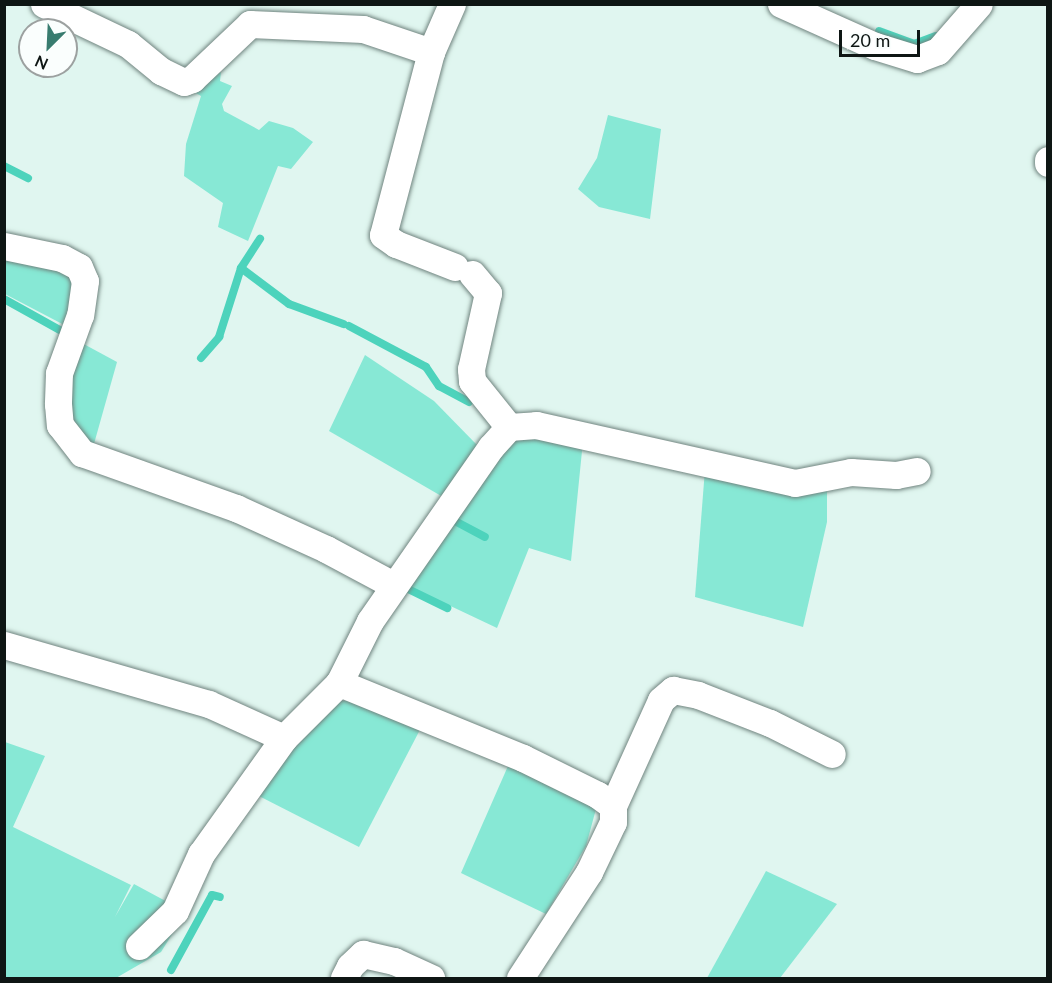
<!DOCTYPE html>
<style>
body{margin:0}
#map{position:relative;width:1052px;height:983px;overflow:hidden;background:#e0f6f0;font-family:Lato,sans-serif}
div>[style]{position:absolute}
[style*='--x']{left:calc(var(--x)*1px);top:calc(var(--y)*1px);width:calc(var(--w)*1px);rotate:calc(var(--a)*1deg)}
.green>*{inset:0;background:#87e8d5}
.stream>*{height:8px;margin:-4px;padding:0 4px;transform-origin:4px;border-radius:4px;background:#4dd3bc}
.roads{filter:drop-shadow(0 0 2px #70847f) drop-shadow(0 0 2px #70847f)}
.street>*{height:27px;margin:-13.5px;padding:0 13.5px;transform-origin:13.5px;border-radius:13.5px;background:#fff}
span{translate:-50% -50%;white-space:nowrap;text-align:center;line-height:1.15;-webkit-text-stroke:6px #fafefd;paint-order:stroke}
.frame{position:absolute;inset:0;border:6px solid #0e1614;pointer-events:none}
.north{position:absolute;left:18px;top:18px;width:60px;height:60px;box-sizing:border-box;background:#fafefd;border:2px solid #9ca1a0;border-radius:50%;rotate:204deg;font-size:16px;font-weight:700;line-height:24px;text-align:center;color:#0e1614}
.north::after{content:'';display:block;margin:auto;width:21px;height:27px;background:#387c6f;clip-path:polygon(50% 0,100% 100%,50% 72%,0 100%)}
.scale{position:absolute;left:839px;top:30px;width:81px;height:27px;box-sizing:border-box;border:3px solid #0e1614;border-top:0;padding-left:8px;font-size:18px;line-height:21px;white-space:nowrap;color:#0e1614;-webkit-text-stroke:4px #fafefd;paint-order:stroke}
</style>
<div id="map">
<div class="green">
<div style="clip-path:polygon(221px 72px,220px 81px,232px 86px,222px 104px,224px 111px,259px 130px,269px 121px,293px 128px,313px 142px,291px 169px,278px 166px,248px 241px,218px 227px,223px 203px,184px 176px,186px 144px,201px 96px,192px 91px)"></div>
<div style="clip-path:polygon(608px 115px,661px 129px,650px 219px,599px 207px,578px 189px,597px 158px)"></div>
<div style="clip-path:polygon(4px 252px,62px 268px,74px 278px,68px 327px,5px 294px)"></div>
<div style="clip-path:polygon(80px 342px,117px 362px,92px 451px,65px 422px,68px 375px)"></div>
<div style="clip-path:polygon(365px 355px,434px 401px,477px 445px,443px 497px,329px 431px)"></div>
<div style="clip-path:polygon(511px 434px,583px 441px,571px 561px,529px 548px,497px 628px,404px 584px)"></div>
<div style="clip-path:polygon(705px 469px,827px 488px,827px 522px,803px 627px,695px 597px)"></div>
<div style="clip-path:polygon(359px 700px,424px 722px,359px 847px,253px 793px,338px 701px)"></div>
<div style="clip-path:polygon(5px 742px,45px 756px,13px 827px,131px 885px,115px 917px,134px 884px,186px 912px,161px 952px,116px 978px,5px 978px)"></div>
<div style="clip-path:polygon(508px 766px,580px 792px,596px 809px,586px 846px,546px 914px,461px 873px)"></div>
<div style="clip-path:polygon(766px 871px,837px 904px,780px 978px,707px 978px)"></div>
</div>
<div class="stream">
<div style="--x:879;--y:31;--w:37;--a:20"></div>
<div style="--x:914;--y:44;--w:23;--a:-20"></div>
<div style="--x:4;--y:166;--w:27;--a:27"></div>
<div style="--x:241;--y:268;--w:60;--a:36.9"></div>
<div style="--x:289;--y:304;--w:58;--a:20.3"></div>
<div style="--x:4;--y:299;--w:72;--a:29.1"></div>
<div style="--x:349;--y:326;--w:87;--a:28"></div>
<div style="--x:426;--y:367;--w:23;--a:56"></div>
<div style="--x:439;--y:386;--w:34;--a:28"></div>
<div style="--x:201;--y:358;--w:28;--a:-49"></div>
<div style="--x:219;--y:337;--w:72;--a:-72.3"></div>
<div style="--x:241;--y:268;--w:35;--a:-57"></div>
<div style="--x:457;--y:514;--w:7;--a:124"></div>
<div style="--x:453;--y:520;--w:36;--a:28"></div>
<div style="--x:401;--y:594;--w:8;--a:-50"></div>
<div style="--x:406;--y:588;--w:46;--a:26"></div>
<div style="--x:171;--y:970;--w:85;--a:-61.3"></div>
<div style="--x:212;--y:895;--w:8;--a:14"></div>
</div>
<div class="roads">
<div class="street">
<div style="--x:44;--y:4;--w:93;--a:25.5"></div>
<div style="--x:128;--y:44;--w:43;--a:39.3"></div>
<div style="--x:161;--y:71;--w:25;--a:26"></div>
<div style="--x:184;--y:82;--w:9;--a:-21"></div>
<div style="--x:192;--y:79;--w:80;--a:-43.5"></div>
<div style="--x:250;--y:24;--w:113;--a:2.5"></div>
<div style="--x:363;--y:29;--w:72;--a:18.7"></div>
<div style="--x:452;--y:4;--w:52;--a:113.6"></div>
<div style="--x:431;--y:52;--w:189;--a:104.7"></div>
<div style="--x:383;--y:235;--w:16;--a:35"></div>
<div style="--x:396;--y:244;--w:63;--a:21.3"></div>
<div style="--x:781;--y:4;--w:103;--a:24.1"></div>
<div style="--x:875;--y:46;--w:44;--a:17.2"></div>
<div style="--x:917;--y:59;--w:22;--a:-21"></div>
<div style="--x:938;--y:51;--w:62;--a:-48.9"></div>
<div style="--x:1048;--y:160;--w:3;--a:90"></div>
<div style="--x:4;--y:246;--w:59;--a:11.7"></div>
<div style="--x:62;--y:258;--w:19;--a:28"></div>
<div style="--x:79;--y:267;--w:15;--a:67"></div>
<div style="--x:85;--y:281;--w:34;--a:98"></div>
<div style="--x:80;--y:315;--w:62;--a:109.9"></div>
<div style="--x:59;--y:373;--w:31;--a:92"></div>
<div style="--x:58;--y:404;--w:21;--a:85"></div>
<div style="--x:60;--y:425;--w:36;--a:52"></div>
<div style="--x:82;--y:453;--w:164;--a:19.7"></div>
<div style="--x:236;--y:508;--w:99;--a:24.5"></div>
<div style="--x:326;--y:549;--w:76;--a:28.2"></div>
<div style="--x:472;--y:274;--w:25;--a:50"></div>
<div style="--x:488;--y:293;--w:78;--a:102.6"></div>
<div style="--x:471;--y:369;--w:12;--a:85"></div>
<div style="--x:472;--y:381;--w:59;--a:51.2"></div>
<div style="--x:4;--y:645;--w:213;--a:16.1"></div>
<div style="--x:209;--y:704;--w:82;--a:24.4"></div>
<div style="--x:613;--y:806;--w:116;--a:-65.6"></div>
<div style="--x:661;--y:700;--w:16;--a:-40"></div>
<div style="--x:673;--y:690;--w:25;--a:11"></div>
<div style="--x:698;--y:695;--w:77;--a:21.3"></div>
<div style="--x:770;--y:723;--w:69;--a:26.6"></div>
<div style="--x:139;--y:946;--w:50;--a:-44.2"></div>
<div style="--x:175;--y:911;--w:63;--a:-65.5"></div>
<div style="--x:201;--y:854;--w:143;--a:-54.4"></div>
<div style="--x:284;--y:738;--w:78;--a:-45"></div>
<div style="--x:344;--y:978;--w:13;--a:-63"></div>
<div style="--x:350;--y:966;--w:18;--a:-43"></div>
<div style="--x:363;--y:954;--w:32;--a:13"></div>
<div style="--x:394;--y:961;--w:41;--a:24.7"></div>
<div style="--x:520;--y:978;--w:126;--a:-56.9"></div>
<div style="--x:589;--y:872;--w:55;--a:-64.4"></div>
<div style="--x:613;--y:822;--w:16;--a:-90"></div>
<div style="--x:613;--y:806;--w:19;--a:-144"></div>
<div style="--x:598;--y:795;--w:84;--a:-153.7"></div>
<div style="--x:523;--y:758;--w:199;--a:-157.8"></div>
<div style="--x:339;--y:683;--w:69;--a:-63.4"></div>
<div style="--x:370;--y:621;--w:212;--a:-55.2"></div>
<div style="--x:491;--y:447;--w:27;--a:-48"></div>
<div style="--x:509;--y:427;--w:27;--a:-4"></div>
<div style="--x:536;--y:425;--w:265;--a:12.6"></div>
<div style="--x:795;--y:483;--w:57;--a:-11.1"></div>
<div style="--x:851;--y:472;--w:45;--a:3.8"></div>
<div style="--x:896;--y:475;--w:21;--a:-11"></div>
</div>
</div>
<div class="frame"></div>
<div class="north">N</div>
<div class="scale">20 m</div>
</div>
